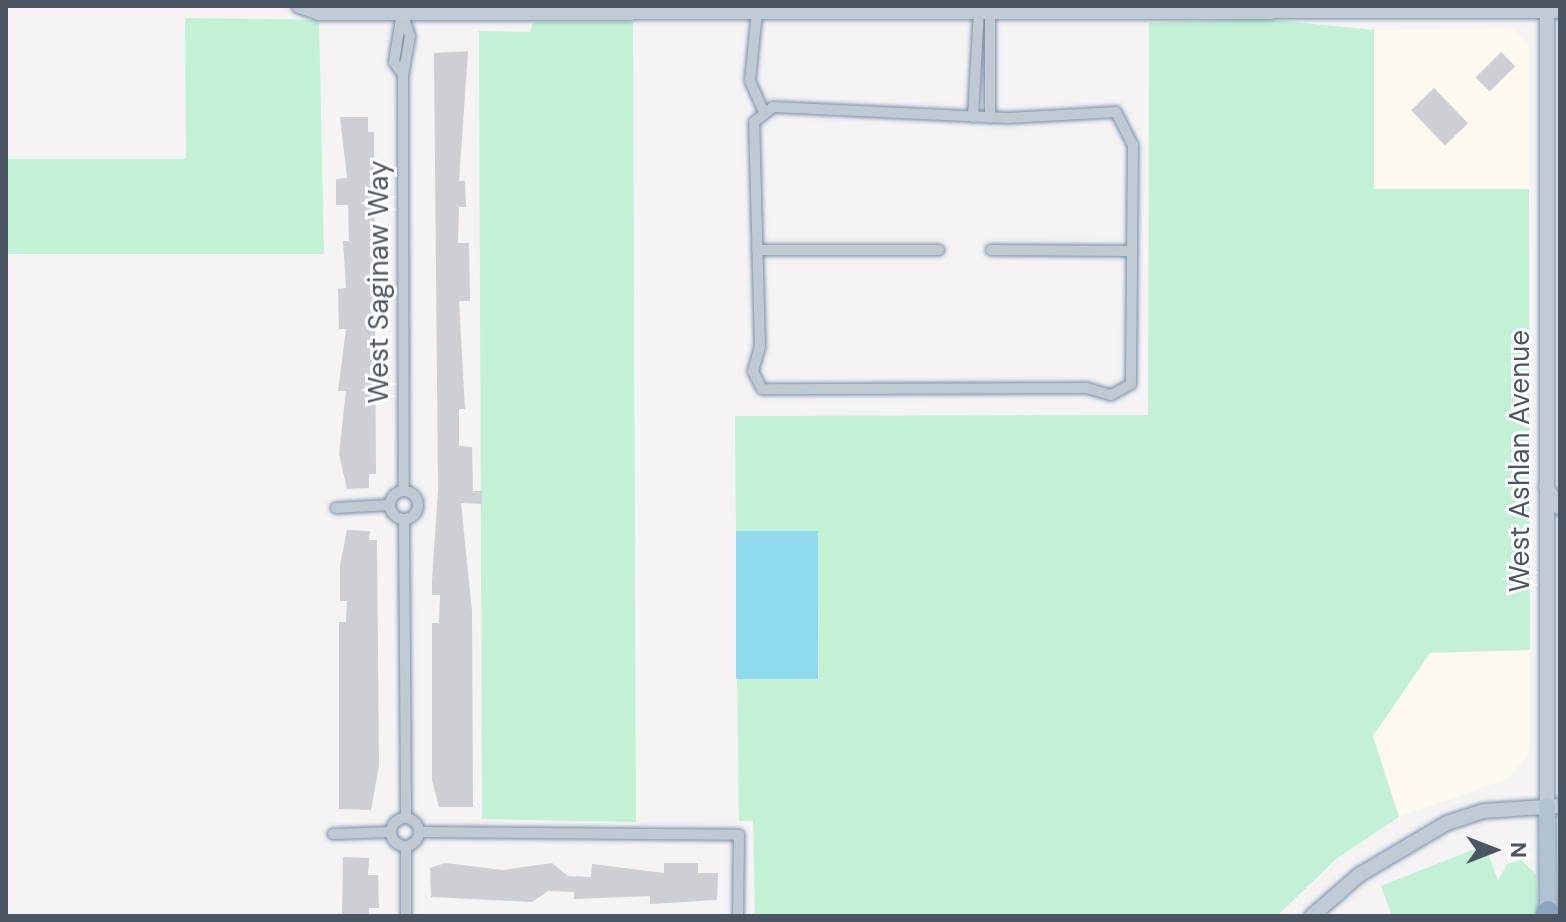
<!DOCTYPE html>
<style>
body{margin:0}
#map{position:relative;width:1566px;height:922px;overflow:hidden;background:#f5f3f3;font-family:"DM Sans",sans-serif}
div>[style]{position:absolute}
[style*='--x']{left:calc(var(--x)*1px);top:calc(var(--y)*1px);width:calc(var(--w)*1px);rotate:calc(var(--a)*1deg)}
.commercial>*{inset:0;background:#fdf9ef}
.green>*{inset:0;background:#c3f1d5}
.water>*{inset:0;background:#90daee;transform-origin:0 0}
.building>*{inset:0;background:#cdcfd5;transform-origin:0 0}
.roads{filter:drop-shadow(0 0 2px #7690ad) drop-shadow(0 0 2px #7690ad)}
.street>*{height:10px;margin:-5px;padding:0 5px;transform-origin:5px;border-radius:5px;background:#c1cad2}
.street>.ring{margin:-5px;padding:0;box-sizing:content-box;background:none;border:10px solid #c1cad2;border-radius:50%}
.secondary>*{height:14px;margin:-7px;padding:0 7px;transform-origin:7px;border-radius:7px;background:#c1cbd6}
.primary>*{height:16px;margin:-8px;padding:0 8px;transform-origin:8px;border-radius:8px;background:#b3c2d1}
.highway>*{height:20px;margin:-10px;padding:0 10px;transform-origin:10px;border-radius:10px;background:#8ba5c1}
span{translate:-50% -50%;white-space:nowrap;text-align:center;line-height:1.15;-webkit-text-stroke:6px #fff;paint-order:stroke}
.street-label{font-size:28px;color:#4a5661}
.frame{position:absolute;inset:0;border:8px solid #4a5661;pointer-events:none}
.north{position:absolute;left:1454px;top:810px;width:80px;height:80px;-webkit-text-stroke:6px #fff;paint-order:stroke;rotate:90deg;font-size:22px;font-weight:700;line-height:32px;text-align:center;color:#4a5661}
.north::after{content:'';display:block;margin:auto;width:28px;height:36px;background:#4a5661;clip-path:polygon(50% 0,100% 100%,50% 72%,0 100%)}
</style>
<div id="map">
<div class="commercial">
<div style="clip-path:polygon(1513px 29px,1529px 46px,1529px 189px,1374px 189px,1374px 30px)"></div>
<div style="clip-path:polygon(1530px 650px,1530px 750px,1510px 778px,1399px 817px,1373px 736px,1430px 653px)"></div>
</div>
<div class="green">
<div style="clip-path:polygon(185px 18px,319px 20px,324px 254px,6px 254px,6px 159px,186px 159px)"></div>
<div style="clip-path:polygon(1262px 19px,1374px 30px,1374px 189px,1529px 189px,1530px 650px,1430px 653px,1373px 736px,1399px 817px,1336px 859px,1277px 916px,755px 916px,753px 821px,739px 821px,737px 679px,819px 679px,817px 531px,736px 532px,735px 416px,1148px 415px,1149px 23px)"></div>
<div style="clip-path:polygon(533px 22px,633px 22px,636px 822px,482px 819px,479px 31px,530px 32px)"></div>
<div style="clip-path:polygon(1485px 845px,1498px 881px,1507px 864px,1521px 860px,1536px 874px,1539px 916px,1392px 916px,1381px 886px)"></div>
</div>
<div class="water">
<div style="left:818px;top:531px;width:148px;height:82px;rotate:90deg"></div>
</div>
<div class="building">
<div style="clip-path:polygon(468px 51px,459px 181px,465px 181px,466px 207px,459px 207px,458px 243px,469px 243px,470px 301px,459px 301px,465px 409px,459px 409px,459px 446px,472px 447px,473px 491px,482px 491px,482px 504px,461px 503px,472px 611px,473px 807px,439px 807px,432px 780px,432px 623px,439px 623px,440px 595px,432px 595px,432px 581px,438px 490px,434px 53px)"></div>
<div style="left:1501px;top:52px;width:20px;height:36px;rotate:45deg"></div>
<div style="left:1434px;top:88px;width:49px;height:32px;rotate:46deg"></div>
<div style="clip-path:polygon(340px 117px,368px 117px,368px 132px,374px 132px,376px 474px,369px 474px,369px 488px,347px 489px,339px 454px,346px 391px,338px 391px,346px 329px,339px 329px,338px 289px,346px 288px,343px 241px,349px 241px,348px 205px,336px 205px,336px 179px,347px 178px)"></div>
<div style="clip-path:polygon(347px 530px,370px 531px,369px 540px,377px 540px,379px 765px,371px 810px,339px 809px,339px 622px,346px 622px,347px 601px,340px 601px,340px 565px)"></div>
<div style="clip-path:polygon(343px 857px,369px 858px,368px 875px,378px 875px,379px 908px,369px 908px,369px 916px,342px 916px)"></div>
<div style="clip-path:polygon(445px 863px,503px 870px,552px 863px,568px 876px,591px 877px,592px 864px,664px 873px,664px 863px,698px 863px,698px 873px,718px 873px,717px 900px,650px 904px,650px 896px,574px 899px,574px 892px,548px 891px,532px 902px,431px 897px,430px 868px)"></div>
</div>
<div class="roads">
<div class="street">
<div style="--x:402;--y:12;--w:51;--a:99.1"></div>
<div style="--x:394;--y:62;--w:16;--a:55"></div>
<div style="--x:757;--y:12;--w:69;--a:95.8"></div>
<div style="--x:750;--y:81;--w:32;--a:66"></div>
<div style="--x:402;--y:13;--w:24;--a:71"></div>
<div style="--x:410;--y:36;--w:40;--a:100"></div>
<div style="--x:403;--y:75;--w:415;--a:89.9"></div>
<div style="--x:773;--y:107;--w:235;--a:2.7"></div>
<div style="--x:1008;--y:118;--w:108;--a:-3.2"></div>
<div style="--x:1116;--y:112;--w:38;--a:63"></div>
<div style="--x:1133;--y:146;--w:238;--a:90.5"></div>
<div style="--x:1131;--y:384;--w:23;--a:151"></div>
<div style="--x:1111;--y:395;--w:26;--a:-164"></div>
<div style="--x:1086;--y:388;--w:324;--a:179.8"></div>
<div style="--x:762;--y:389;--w:20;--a:-117"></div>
<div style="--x:753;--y:371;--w:25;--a:-74"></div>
<div style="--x:760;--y:347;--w:225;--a:-91.5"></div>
<div style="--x:754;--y:122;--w:24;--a:-38"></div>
<div style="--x:973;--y:117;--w:109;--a:-86.8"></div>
<div style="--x:990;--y:118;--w:106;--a:-90"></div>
<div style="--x:757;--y:250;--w:182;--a:0"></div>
<div style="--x:991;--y:250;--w:138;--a:0.4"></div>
<div class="ring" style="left:390px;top:491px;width:18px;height:18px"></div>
<div style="--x:336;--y:508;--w:53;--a:-3.2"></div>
<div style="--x:404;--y:519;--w:298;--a:89.6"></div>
<div class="ring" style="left:391px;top:818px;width:18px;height:18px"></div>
<div style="--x:420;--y:832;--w:319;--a:0.5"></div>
<div style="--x:739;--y:835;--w:81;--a:90.7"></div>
<div style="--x:333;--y:834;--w:58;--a:-2"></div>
<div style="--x:406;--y:916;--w:69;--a:-90"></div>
</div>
<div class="secondary">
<div style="--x:299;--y:6;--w:21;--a:19"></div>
<div style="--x:319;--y:13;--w:1241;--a:-0.09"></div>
<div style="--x:1546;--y:487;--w:25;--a:56"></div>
<div style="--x:1547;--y:806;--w:800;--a:-90"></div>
<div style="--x:1312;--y:916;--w:62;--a:-41.1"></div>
<div style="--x:1359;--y:875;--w:102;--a:-30.6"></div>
<div style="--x:1447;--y:823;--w:39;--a:-18"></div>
<div style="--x:1484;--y:811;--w:76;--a:-3.8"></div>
</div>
<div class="primary">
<div style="--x:1547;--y:806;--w:110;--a:89.5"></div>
</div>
<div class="highway">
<div style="--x:1547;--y:916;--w:5;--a:-79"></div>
</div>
</div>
<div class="street-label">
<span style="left:379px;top:282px;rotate:-90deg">West Saginaw Way</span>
<span style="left:1520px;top:461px;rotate:-90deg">West Ashlan Avenue</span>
</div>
<div class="frame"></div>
<div class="north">N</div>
</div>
